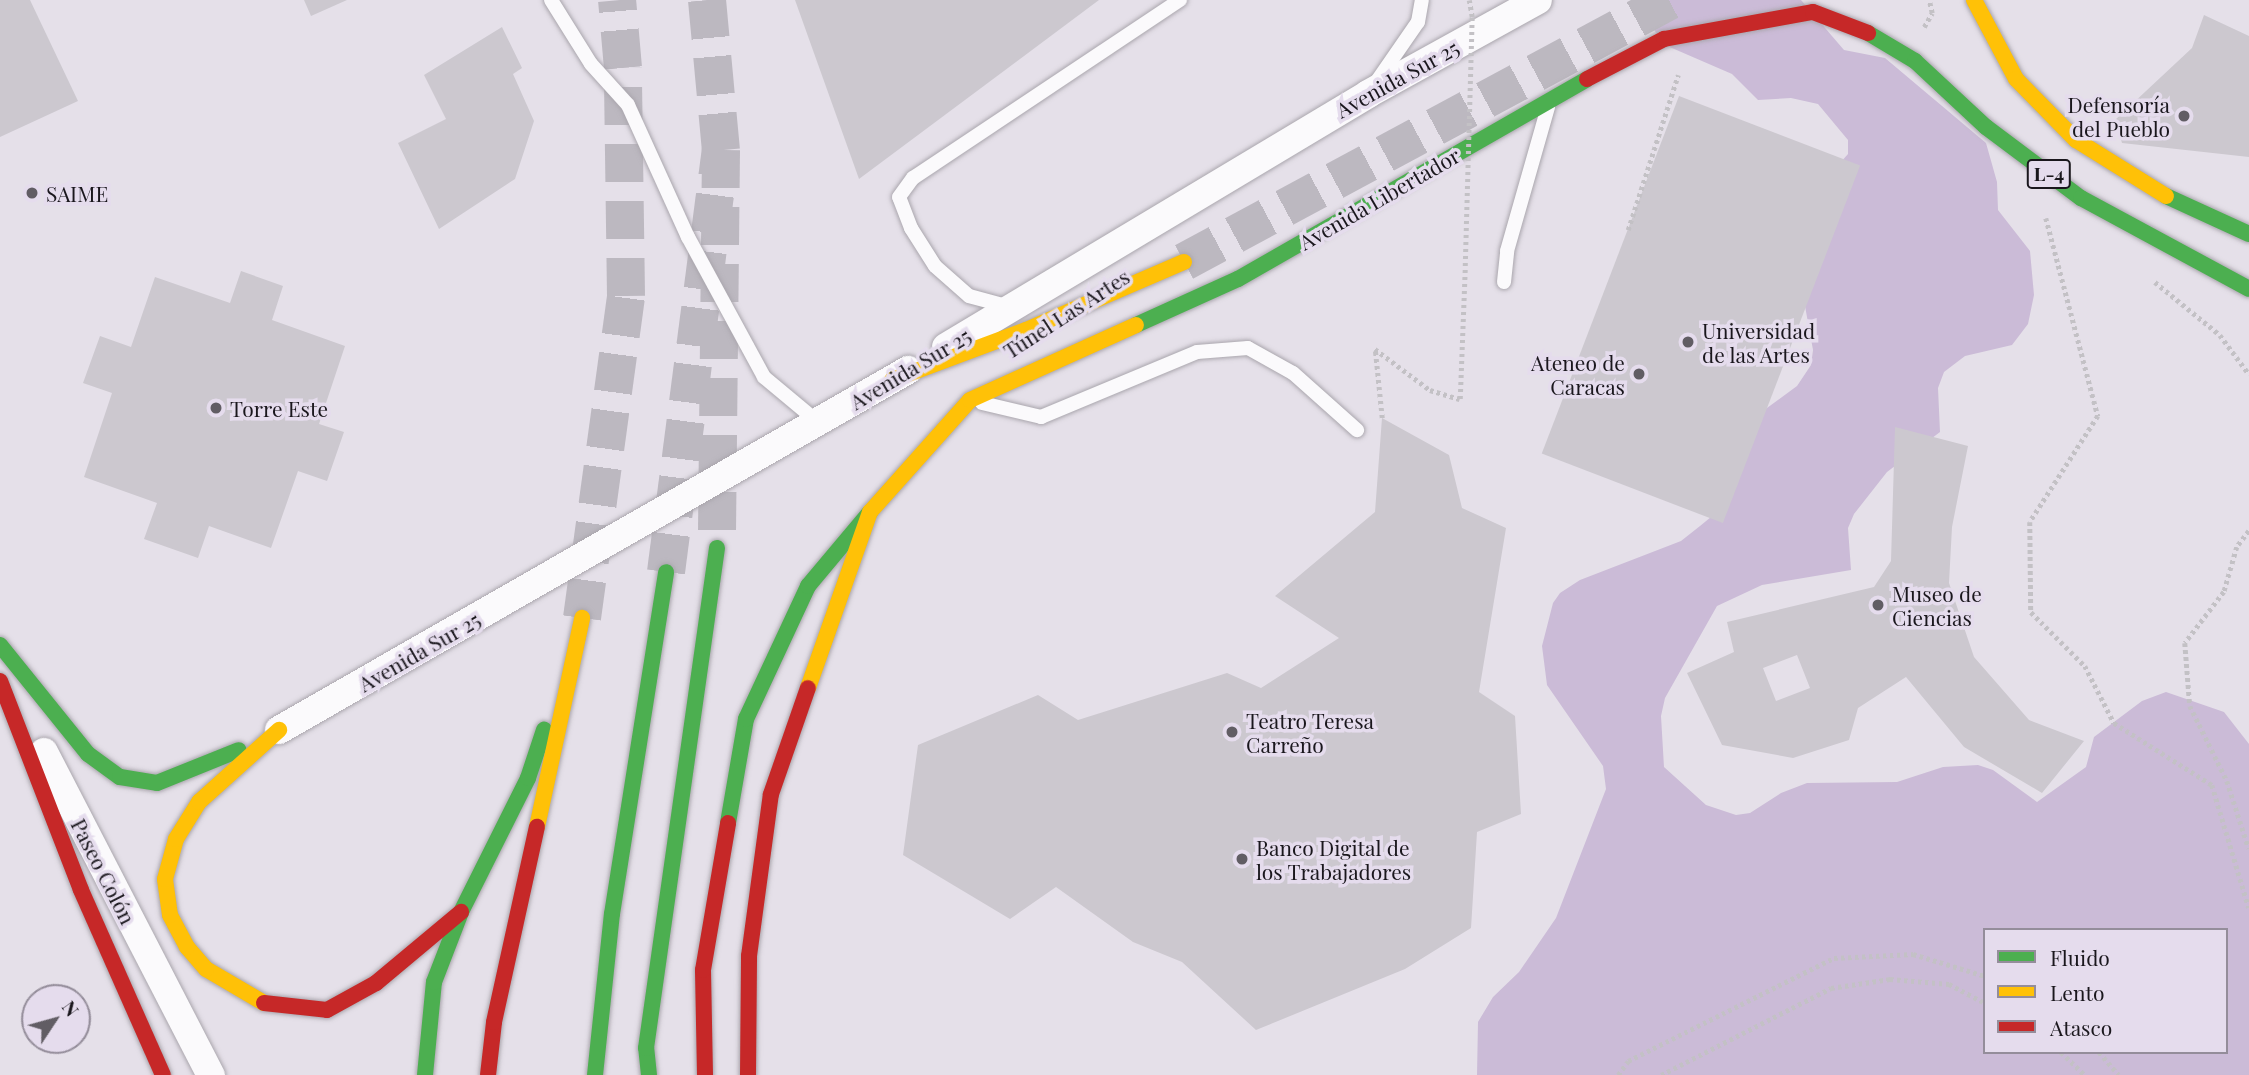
<!DOCTYPE html>
<meta charset="utf-8">
<style>
body{margin:0}
#map{position:relative;width:2249px;height:1075px;overflow:hidden;background:#e5e0e9;font-family:"Playfair Display",serif}
div>[style]{position:absolute}
[style*='--x']{left:calc(var(--x)*1px);top:calc(var(--y)*1px);width:calc(var(--w)*1px);rotate:calc(var(--a)*1deg)}
.forest>*{inset:0;background:#cbbbd7}
.building>*{inset:0;background:#ccc8cf;transform-origin:0 0}
.secondary-tunnel>*{height:38px;margin-top:-19px;transform-origin:0;background:repeating-linear-gradient(90deg,#bcb8c0 0 38px,transparent 0 57px)}
.highway-tunnel>*{height:38px;margin-top:-19px;transform-origin:0;background:repeating-linear-gradient(90deg,#bcb8c0 0 38px,transparent 0 57px)}
.path>*{height:4.5px;margin-top:-2.25px;transform-origin:0;background:repeating-linear-gradient(90deg,#c3c1c5 0 3.5px,transparent 0 7px)}
.roads{filter:drop-shadow(0 0 2px #aaa6ad) drop-shadow(0 0 2px #aaa6ad)}
.lane>*{height:14px;margin:-7px;padding:0 7px;transform-origin:7px;border-radius:7px;background:#fbfafc}
.street>*{height:28px;margin:-14px;padding:0 14px;transform-origin:14px;border-radius:14px;background:#fbfafc}
.fast>*{height:16px;margin:-8px;padding:0 8px;transform-origin:8px;border-radius:8px;background:#4caf50}
.slow>*{height:16px;margin:-8px;padding:0 8px;transform-origin:8px;border-radius:8px;background:#ffc107}
.jam>*{height:16px;margin:-8px;padding:0 8px;transform-origin:8px;border-radius:8px;background:#c62828}
.path-bridge>*{height:4.5px;margin-top:-2.25px;transform-origin:0;background:repeating-linear-gradient(90deg,#c3c1c5 0 3.5px,transparent 0 7px)}
.dots>*{width:19px;height:19px;translate:-50% -50%;box-sizing:border-box;border:4px solid #e5dced;border-radius:50%}
span{translate:-50% -50%;white-space:nowrap;text-align:center;line-height:1.15;-webkit-text-stroke:7px #e5dced;paint-order:stroke}
.shield-label span{padding:2px 5px;background:#e5dced;border:2px solid;border-radius:5px;-webkit-text-stroke-width:0}
.shield-label{font-size:19px;color:#1a171d;font-weight:700}
.street-label{font-size:21px;color:#1a171d}
.poi-label{font-size:21px;color:#1a171d}
.right{translate:-100% -50%;text-align:right}
.left{translate:0 -50%;text-align:left}
.legend{position:absolute;left:1983px;top:928px;width:245px;height:126px;box-sizing:border-box;background:#e5dced;border:2px solid #948d9a;margin:0;padding:9px 12px;list-style:none;font-size:21px;color:#1a171d}
.legend li{display:flex;align-items:center;gap:14px;height:35px}
.legend b{width:35px;border:2px solid #948d9a}
.north{position:absolute;left:21px;top:984px;width:70px;height:70px;box-sizing:border-box;background:#e5dced;border:2px solid #948d9a;border-radius:50%;rotate:54deg;font-size:19px;font-weight:700;line-height:28px;text-align:center;color:#1a171d}
.north::after{content:'';display:block;margin:auto;width:24px;height:32px;background:#615d64;clip-path:polygon(50% 0,100% 100%,50% 72%,0 100%)}
</style>
<div id="map">
<div class="forest">
<div style="clip-path:polygon(evenodd,1643px 0,1801px 0,1844px 50px,1885px 58px,1986px 143px,1997px 182px,1998px 210px,2030px 251px,2034px 295px,2028px 324px,2012px 345px,1965px 356px,1944px 372px,1938px 388px,1940px 432px,1887px 472px,1854px 514px,1848px 528px,1851px 570px,1762px 585px,1717px 606px,1665px 698px,1661px 716px,1664px 767px,1706px 805px,1736px 815px,1750px 813px,1781px 793px,1807px 783px,1897px 782px,1943px 767px,1978px 765px,1993px 770px,2037px 802px,2086px 767px,2094px 737px,2142px 701px,2166px 692px,2224px 712px,2249px 744px,2249px 1075px,1477px 1075px,1478px 1022px,1493px 997px,1519px 972px,1556px 918px,1606px 789px,1603px 766px,1547px 685px,1542px 646px,1553px 603px,1560px 593px,1580px 580px,1681px 541px,1700px 526px,1711px 517px,1756px 416px,1797px 386px,1811px 365px,1813px 350px,1805px 306px,1840px 163px,1848px 154px,1848px 140px,1818px 104px,1791px 98px,1758px 100px,1732px 74px,1665px 45px,1642px 13px,1643px 0,1985px 930px,2226px 930px,2226px 1052px,1985px 1052px,1985px 930px)"></div>
</div>
<div class="building">
<div style="clip-path:polygon(0 0,30px 0,78px 101px,0 137px)"></div>
<div style="clip-path:polygon(304px 0,347px 0,311px 16px)"></div>
<div style="clip-path:polygon(795px 0,1099px 0,859px 179px)"></div>
<div style="clip-path:polygon(2204px 15px,2249px 36px,2249px 157px,2122px 143px,2115px 120px,2192px 48px)"></div>
<div style="clip-path:polygon(502px 27px,522px 68px,513px 74px,534px 121px,515px 179px,439px 229px,398px 143px,446px 119px,424px 75px)"></div>
<div style="left:1679px;top:96px;width:194px;height:383px;rotate:21deg"></div>
<div style="clip-path:polygon(241px 271px,283px 286px,272px 320px,345px 346px,319px 424px,344px 432px,327px 481px,298px 471px,271px 548px,209px 526px,198px 558px,144px 539px,157px 503px,84px 477px,112px 393px,83px 383px,100px 336px,131px 347px,155px 277px,230px 303px)"></div>
<div style="clip-path:polygon(1382px 418px,1449px 455px,1462px 508px,1506px 528px,1479px 692px,1515px 716px,1521px 814px,1477px 832px,1471px 928px,1405px 969px,1256px 1030px,1182px 962px,1133px 942px,1056px 887px,1010px 919px,903px 855px,918px 745px,1038px 695px,1078px 720px,1227px 673px,1261px 688px,1339px 638px,1275px 596px,1375px 512px)"></div>
<div style="clip-path:polygon(evenodd,1895px 427px,1968px 446px,1952px 527px,1949px 583px,1974px 657px,2029px 720px,2084px 741px,2042px 793px,1964px 747px,1906px 677px,1858px 708px,1849px 740px,1793px 758px,1722px 745px,1687px 673px,1734px 652px,1727px 622px,1874px 587px,1891px 561px,1895px 427px,1797px 655px,1810px 688px,1776px 701px,1763px 668px,1797px 655px)"></div>
</div>
<div class="secondary-tunnel">
<div style="--x:707;--y:0;--w:151;--a:84.7"></div>
<div style="--x:721;--y:150;--w:398;--a:90.6"></div>
<div style="--x:1184;--y:262;--w:553;--a:-28.28"></div>
<div style="--x:582;--y:618;--w:325;--a:-82.2"></div>
<div style="--x:626;--y:296;--w:228;--a:-90.8"></div>
<div style="--x:623;--y:68;--w:68;--a:-95"></div>
</div>
<div class="highway-tunnel">
<div style="--x:666;--y:572;--w:426;--a:-82.6"></div>
</div>
<div class="path">
<div style="--x:1924;--y:27;--w:16;--a:-60"></div>
<div style="--x:1932;--y:13;--w:13;--a:-103"></div>
<div style="--x:2046;--y:218;--w:205;--a:75.3"></div>
<div style="--x:2098;--y:416;--w:126;--a:122.7"></div>
<div style="--x:2030;--y:522;--w:90;--a:89.4"></div>
<div style="--x:2031;--y:612;--w:76;--a:45"></div>
<div style="--x:2085;--y:666;--w:64;--a:63"></div>
<div style="--x:2114;--y:723;--w:116;--a:32.3"></div>
<div style="--x:2212;--y:785;--w:128;--a:73.3"></div>
<div style="--x:1628;--y:230;--w:163;--a:-72.1"></div>
<div style="--x:2155;--y:282;--w:84;--a:39.2"></div>
<div style="--x:2220;--y:335;--w:49;--a:53.4"></div>
<div style="--x:1382;--y:418;--w:69;--a:-95.8"></div>
<div style="--x:1375;--y:349;--w:69;--a:36.7"></div>
<div style="--x:1430;--y:390;--w:31;--a:17"></div>
<div style="--x:1460;--y:399;--w:133;--a:-87.8"></div>
<div style="--x:2249;--y:531;--w:20;--a:127"></div>
<div style="--x:2237;--y:547;--w:47;--a:106.1"></div>
<div style="--x:2224;--y:592;--w:64;--a:127.4"></div>
<div style="--x:2185;--y:643;--w:63;--a:85.5"></div>
<div style="--x:2190;--y:706;--w:84;--a:63.7"></div>
<div style="--x:2227;--y:781;--w:71;--a:72.1"></div>
<div style="--x:2061;--y:1052;--w:33;--a:44"></div>
<div style="--x:2099;--y:1052;--w:30;--a:49"></div>
<div style="--x:1618;--y:1075;--w:17;--a:-54"></div>
<div style="--x:1628;--y:1061;--w:230;--a:-26.6"></div>
<div style="--x:1834;--y:958;--w:79;--a:-2.9"></div>
<div style="--x:1913;--y:954;--w:75;--a:17"></div>
<div style="--x:1661;--y:1075;--w:191;--a:-27.1"></div>
<div style="--x:1831;--y:988;--w:60;--a:-8.7"></div>
<div style="--x:1890;--y:979;--w:59;--a:4.8"></div>
<div style="--x:1949;--y:984;--w:41;--a:27.8"></div>
</div>
<div class="roads">
<div class="lane">
<div style="--x:551;--y:0;--w:75;--a:58"></div>
<div style="--x:591;--y:64;--w:55;--a:47.9"></div>
<div style="--x:628;--y:105;--w:145;--a:65.6"></div>
<div style="--x:688;--y:237;--w:159;--a:61.5"></div>
<div style="--x:764;--y:377;--w:72;--a:39.9"></div>
<div style="--x:1375;--y:84;--w:75;--a:-55.3"></div>
<div style="--x:1418;--y:22;--w:22;--a:-80"></div>
<div style="--x:1504;--y:282;--w:31;--a:-84"></div>
<div style="--x:1507;--y:251;--w:150;--a:-74.1"></div>
<div style="--x:1010;--y:307;--w:42;--a:-165"></div>
<div style="--x:969;--y:296;--w:45;--a:-138.6"></div>
<div style="--x:935;--y:266;--w:45;--a:-122.3"></div>
<div style="--x:911;--y:228;--w:33;--a:-111"></div>
<div style="--x:899;--y:197;--w:24;--a:-54"></div>
<div style="--x:913;--y:178;--w:321;--a:-33.7"></div>
<div style="--x:982;--y:403;--w:61;--a:13.3"></div>
<div style="--x:1041;--y:417;--w:169;--a:-22.6"></div>
<div style="--x:1197;--y:352;--w:51;--a:-4.5"></div>
<div style="--x:1248;--y:348;--w:51;--a:29.1"></div>
<div style="--x:1293;--y:373;--w:86;--a:41.7"></div>
</div>
<div class="street">
<div style="--x:946;--y:347;--w:492;--a:-30.9"></div>
<div style="--x:1368;--y:94;--w:194;--a:-28.9"></div>
<div style="--x:279;--y:730;--w:725;--a:-29.78"></div>
<div style="--x:44;--y:752;--w:364;--a:62.7"></div>
</div>
<div class="fast">
<div style="--x:1868;--y:33;--w:55;--a:30.8"></div>
<div style="--x:1915;--y:61;--w:97;--a:42.9"></div>
<div style="--x:1986;--y:127;--w:119;--a:36.8"></div>
<div style="--x:2081;--y:198;--w:191;--a:28.4"></div>
<div style="--x:2166;--y:196;--w:91;--a:24.6"></div>
<div style="--x:1136;--y:325;--w:112;--a:-24.3"></div>
<div style="--x:1238;--y:279;--w:402;--a:-29.8"></div>
<div style="--x:0;--y:645;--w:140;--a:51.1"></div>
<div style="--x:88;--y:754;--w:39;--a:36"></div>
<div style="--x:120;--y:777;--w:37;--a:9"></div>
<div style="--x:157;--y:783;--w:88;--a:-21.9"></div>
<div style="--x:728;--y:823;--w:106;--a:-80.2"></div>
<div style="--x:746;--y:719;--w:147;--a:-65"></div>
<div style="--x:808;--y:586;--w:97;--a:-50"></div>
<div style="--x:425;--y:1075;--w:93;--a:-84.5"></div>
<div style="--x:434;--y:982;--w:75;--a:-68.9"></div>
<div style="--x:461;--y:912;--w:150;--a:-63.4"></div>
<div style="--x:528;--y:778;--w:51;--a:-71.6"></div>
<div style="--x:595;--y:1075;--w:162;--a:-84"></div>
<div style="--x:612;--y:914;--w:346;--a:-81"></div>
<div style="--x:649;--y:1075;--w:27;--a:-96"></div>
<div style="--x:646;--y:1048;--w:505;--a:-81.92"></div>
</div>
<div class="slow">
<div style="--x:1974;--y:0;--w:89;--a:62"></div>
<div style="--x:2016;--y:79;--w:86;--a:45.5"></div>
<div style="--x:2076;--y:140;--w:106;--a:31.9"></div>
<div style="--x:892;--y:380;--w:143;--a:-20.5"></div>
<div style="--x:1026;--y:330;--w:172;--a:-23.3"></div>
<div style="--x:808;--y:688;--w:187;--a:-70.6"></div>
<div style="--x:870;--y:512;--w:150;--a:-48.2"></div>
<div style="--x:970;--y:400;--w:182;--a:-24.3"></div>
<div style="--x:537;--y:827;--w:214;--a:-77.8"></div>
<div style="--x:264;--y:1003;--w:67;--a:-149.6"></div>
<div style="--x:206;--y:969;--w:29;--a:-131"></div>
<div style="--x:187;--y:947;--w:36;--a:-118"></div>
<div style="--x:170;--y:915;--w:36;--a:-98"></div>
<div style="--x:165;--y:879;--w:41;--a:-74.6"></div>
<div style="--x:176;--y:839;--w:44;--a:-58.1"></div>
<div style="--x:199;--y:802;--w:108;--a:-42"></div>
</div>
<div class="jam">
<div style="--x:1587;--y:79;--w:87;--a:-27.5"></div>
<div style="--x:1664;--y:39;--w:151;--a:-10.3"></div>
<div style="--x:1813;--y:12;--w:59;--a:20.9"></div>
<div style="--x:0;--y:681;--w:224;--a:68.8"></div>
<div style="--x:81;--y:890;--w:202;--a:66.1"></div>
<div style="--x:264;--y:1003;--w:63;--a:6.3"></div>
<div style="--x:327;--y:1010;--w:56;--a:-28.9"></div>
<div style="--x:376;--y:983;--w:111;--a:-39.9"></div>
<div style="--x:488;--y:1075;--w:53;--a:-83.5"></div>
<div style="--x:494;--y:1022;--w:200;--a:-77.6"></div>
<div style="--x:705;--y:1075;--w:105;--a:-91.1"></div>
<div style="--x:703;--y:970;--w:149;--a:-80.3"></div>
<div style="--x:748;--y:1075;--w:119;--a:-89.5"></div>
<div style="--x:749;--y:956;--w:163;--a:-82.3"></div>
<div style="--x:771;--y:794;--w:112;--a:-70.8"></div>
</div>
</div>
<div class="path-bridge">
<div style="--x:1465;--y:266;--w:249;--a:-88.4"></div>
<div style="--x:1472;--y:17;--w:17;--a:-100"></div>
</div>
<div class="dots">
<div style="left:2184px;top:116px;background:#615d64"></div>
<div style="left:32px;top:193px;background:#615d64"></div>
<div style="left:1688px;top:342px;background:#615d64"></div>
<div style="left:1639px;top:374px;background:#615d64"></div>
<div style="left:216px;top:408px;background:#615d64"></div>
<div style="left:1878px;top:605px;background:#615d64"></div>
<div style="left:1232px;top:732px;background:#615d64"></div>
<div style="left:1242px;top:859px;background:#615d64"></div>
</div>
<div class="shield-label">
<span style="left:2049px;top:174px">L-4</span>
</div>
<div class="street-label">
<span style="left:1397px;top:78px;rotate:-29deg">Avenida Sur 25</span>
<span style="left:1379px;top:198px;rotate:-30deg">Avenida Libertador</span>
<span style="left:1066px;top:313px;rotate:-33deg">Túnel Las Artes</span>
<span style="left:910px;top:368px;rotate:-31deg">Avenida Sur 25</span>
<span style="left:419px;top:651px;rotate:-30deg">Avenida Sur 25</span>
<span style="left:104px;top:871px;rotate:63deg">Paseo Colón</span>
</div>
<div class="poi-label">
<span class="right" style="left:2170px;top:116px">Defensoría<br>del Pueblo</span>
<span class="left" style="left:46px;top:193px">SAIME</span>
<span class="left" style="left:1702px;top:342px">Universidad<br>de las Artes</span>
<span class="right" style="left:1625px;top:374px">Ateneo de<br>Caracas</span>
<span class="left" style="left:230px;top:408px">Torre Este</span>
<span class="left" style="left:1892px;top:605px">Museo de<br>Ciencias</span>
<span class="left" style="left:1246px;top:732px">Teatro Teresa<br>Carreño</span>
<span class="left" style="left:1256px;top:859px">Banco Digital de<br>los Trabajadores</span>
</div>
<ul class="legend">
<li><b style="height:9px;background:#4caf50"></b>Fluido</li>
<li><b style="height:9px;background:#ffc107"></b>Lento</li>
<li><b style="height:9px;background:#c62828"></b>Atasco</li>
</ul>
<div class="north">N</div>
</div>
